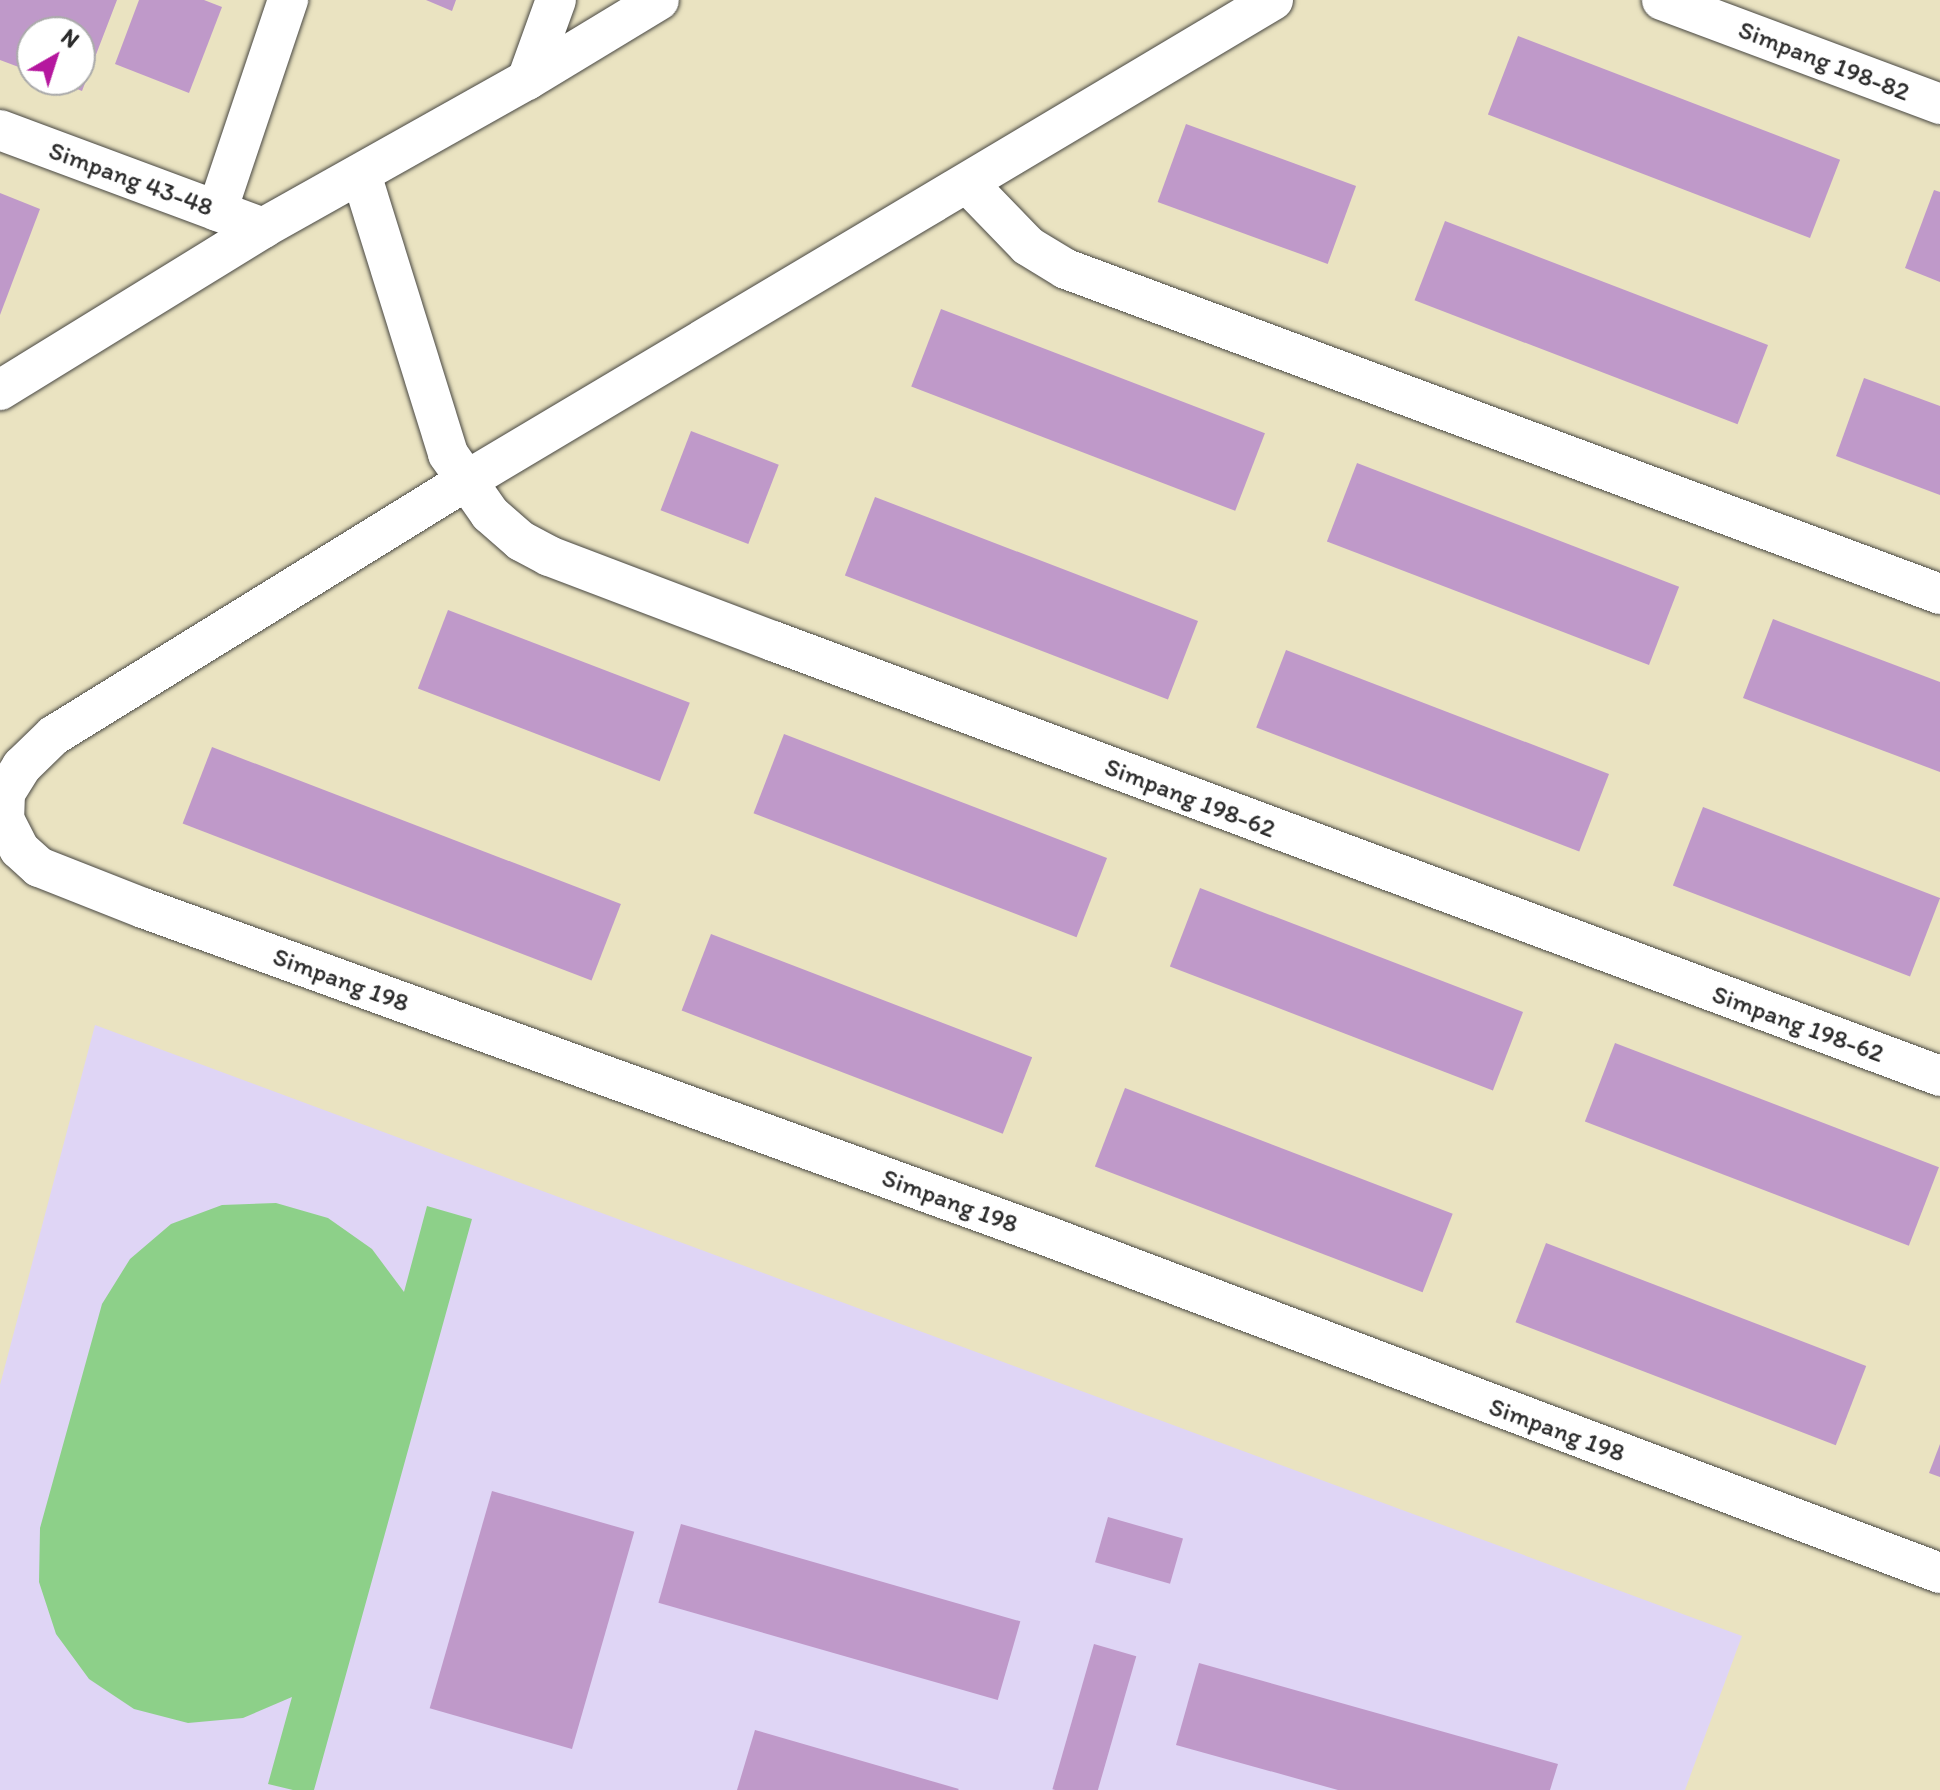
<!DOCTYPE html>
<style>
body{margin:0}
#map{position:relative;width:1940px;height:1790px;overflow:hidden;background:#eae3c1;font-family:Itim,sans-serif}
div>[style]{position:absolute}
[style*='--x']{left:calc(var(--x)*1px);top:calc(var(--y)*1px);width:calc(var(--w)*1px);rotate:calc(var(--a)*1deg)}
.built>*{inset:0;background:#dfd5f5}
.green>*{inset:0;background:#8dd089}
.building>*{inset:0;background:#bf99c9;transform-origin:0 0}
.roads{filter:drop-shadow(0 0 2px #484742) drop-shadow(0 0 2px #484742)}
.minor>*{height:40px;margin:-20px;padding:0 20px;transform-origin:20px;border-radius:20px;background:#fff}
span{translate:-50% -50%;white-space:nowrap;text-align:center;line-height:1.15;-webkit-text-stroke:6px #fff;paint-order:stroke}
.street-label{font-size:26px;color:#2b2b2b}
.north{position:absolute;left:16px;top:16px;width:80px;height:80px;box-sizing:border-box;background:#fff;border:2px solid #aaa;border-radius:50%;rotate:39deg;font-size:22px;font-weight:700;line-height:32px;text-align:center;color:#2b2b2b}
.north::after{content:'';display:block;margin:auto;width:28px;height:36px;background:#b5179e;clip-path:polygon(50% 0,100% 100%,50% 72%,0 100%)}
</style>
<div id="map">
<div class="built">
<div style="clip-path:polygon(95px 1025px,1742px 1636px,1685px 1790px,0 1790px,0 1385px)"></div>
</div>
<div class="green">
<div style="clip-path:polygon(276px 1203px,328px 1218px,372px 1249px,404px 1292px,427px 1206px,472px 1219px,314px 1790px,293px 1790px,268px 1784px,292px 1697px,243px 1718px,188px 1723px,134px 1709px,89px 1679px,56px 1634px,39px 1582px,40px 1528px,102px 1304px,130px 1259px,171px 1224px,222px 1205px)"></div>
</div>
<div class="building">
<div style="clip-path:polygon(0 0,117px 0,82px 91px,54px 80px,80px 80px,80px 32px,32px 32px,32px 72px,0 60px)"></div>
<div style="clip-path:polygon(139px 0,204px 0,222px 7px,189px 93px,115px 64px)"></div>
<div style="clip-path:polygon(426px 0,456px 0,452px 11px)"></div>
<div style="left:1518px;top:36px;width:345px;height:84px;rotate:21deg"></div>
<div style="left:1186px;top:124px;width:181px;height:83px;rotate:20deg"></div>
<div style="clip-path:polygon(1934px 190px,1940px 192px,1940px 282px,1905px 268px)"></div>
<div style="clip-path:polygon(0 193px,40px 209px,0 315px)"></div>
<div style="left:1445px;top:221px;width:346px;height:85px;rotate:21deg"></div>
<div style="left:941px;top:309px;width:347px;height:83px;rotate:21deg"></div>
<div style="clip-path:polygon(1864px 378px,1940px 406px,1940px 495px,1836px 456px)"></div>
<div style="left:691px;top:431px;width:94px;height:85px;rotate:21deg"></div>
<div style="left:1357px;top:463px;width:345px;height:84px;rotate:21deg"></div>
<div style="left:875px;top:497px;width:346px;height:84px;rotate:21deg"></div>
<div style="left:448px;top:610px;width:259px;height:84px;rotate:21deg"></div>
<div style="clip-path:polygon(1773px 619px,1940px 682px,1940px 772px,1743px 698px)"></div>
<div style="left:1286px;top:650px;width:346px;height:83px;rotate:21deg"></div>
<div style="left:784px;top:734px;width:346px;height:85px;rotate:21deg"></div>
<div style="left:212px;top:747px;width:438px;height:82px;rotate:21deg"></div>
<div style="left:1703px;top:807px;width:254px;height:84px;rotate:21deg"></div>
<div style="left:1200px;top:888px;width:346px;height:84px;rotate:21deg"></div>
<div style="left:711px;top:934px;width:344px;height:82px;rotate:21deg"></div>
<div style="left:1615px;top:1043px;width:347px;height:84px;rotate:21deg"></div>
<div style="left:1125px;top:1088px;width:351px;height:84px;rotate:21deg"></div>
<div style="left:1546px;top:1243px;width:343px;height:85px;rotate:21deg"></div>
<div style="clip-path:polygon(1940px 1444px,1940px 1477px,1929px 1473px)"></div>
<div style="left:492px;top:1491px;width:148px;height:226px;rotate:16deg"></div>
<div style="left:1108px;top:1517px;width:78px;height:47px;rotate:16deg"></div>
<div style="left:681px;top:1524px;width:353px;height:82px;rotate:16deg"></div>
<div style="left:1094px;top:1644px;width:44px;height:151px;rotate:16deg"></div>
<div style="clip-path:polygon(1199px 1663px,1558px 1764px,1550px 1790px,1338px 1790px,1176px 1745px)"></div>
<div style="clip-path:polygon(755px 1730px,959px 1789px,958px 1790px,737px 1790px)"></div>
</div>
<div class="roads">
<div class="minor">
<div style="--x:1273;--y:0;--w:942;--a:149.21"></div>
<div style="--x:464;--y:482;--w:482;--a:148.3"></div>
<div style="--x:54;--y:735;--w:45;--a:135.9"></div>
<div style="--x:22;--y:766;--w:32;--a:122"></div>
<div style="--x:5;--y:793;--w:26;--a:92"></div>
<div style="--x:4;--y:819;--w:34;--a:63"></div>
<div style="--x:19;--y:849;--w:27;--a:42"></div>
<div style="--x:39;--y:867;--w:112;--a:21.5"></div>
<div style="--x:143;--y:908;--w:962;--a:19.94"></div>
<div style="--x:1047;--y:1236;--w:954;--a:20.68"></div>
<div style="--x:1662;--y:0;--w:297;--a:20.5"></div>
<div style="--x:527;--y:80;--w:85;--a:-70.1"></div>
<div style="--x:0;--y:130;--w:281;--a:20.4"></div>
<div style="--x:361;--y:174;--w:293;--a:72.7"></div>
<div style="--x:448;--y:454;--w:73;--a:55"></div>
<div style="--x:490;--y:514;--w:41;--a:41.1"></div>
<div style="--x:521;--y:541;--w:32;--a:28"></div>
<div style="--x:549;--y:556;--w:240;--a:20.8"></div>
<div style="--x:773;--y:641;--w:1245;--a:20.44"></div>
<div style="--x:968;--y:184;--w:86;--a:45.9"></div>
<div style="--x:1028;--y:246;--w:44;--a:31.2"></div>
<div style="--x:1066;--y:269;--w:932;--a:20.4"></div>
<div style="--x:217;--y:211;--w:223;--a:-71.4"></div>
<div style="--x:0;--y:390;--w:309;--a:-31.6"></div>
<div style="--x:263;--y:228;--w:303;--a:-29.3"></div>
<div style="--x:527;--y:80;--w:154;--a:-31.2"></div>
</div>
</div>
<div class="street-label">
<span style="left:1824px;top:61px;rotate:21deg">Simpang 198-82</span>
<span style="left:131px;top:179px;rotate:20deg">Simpang 43-48</span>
<span style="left:1190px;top:798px;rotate:21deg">Simpang 198-62</span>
<span style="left:341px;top:980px;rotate:20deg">Simpang 198</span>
<span style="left:1798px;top:1024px;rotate:20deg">Simpang 198-62</span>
<span style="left:950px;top:1201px;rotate:20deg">Simpang 198</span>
<span style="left:1557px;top:1430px;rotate:20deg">Simpang 198</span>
</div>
<div class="north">N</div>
</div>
